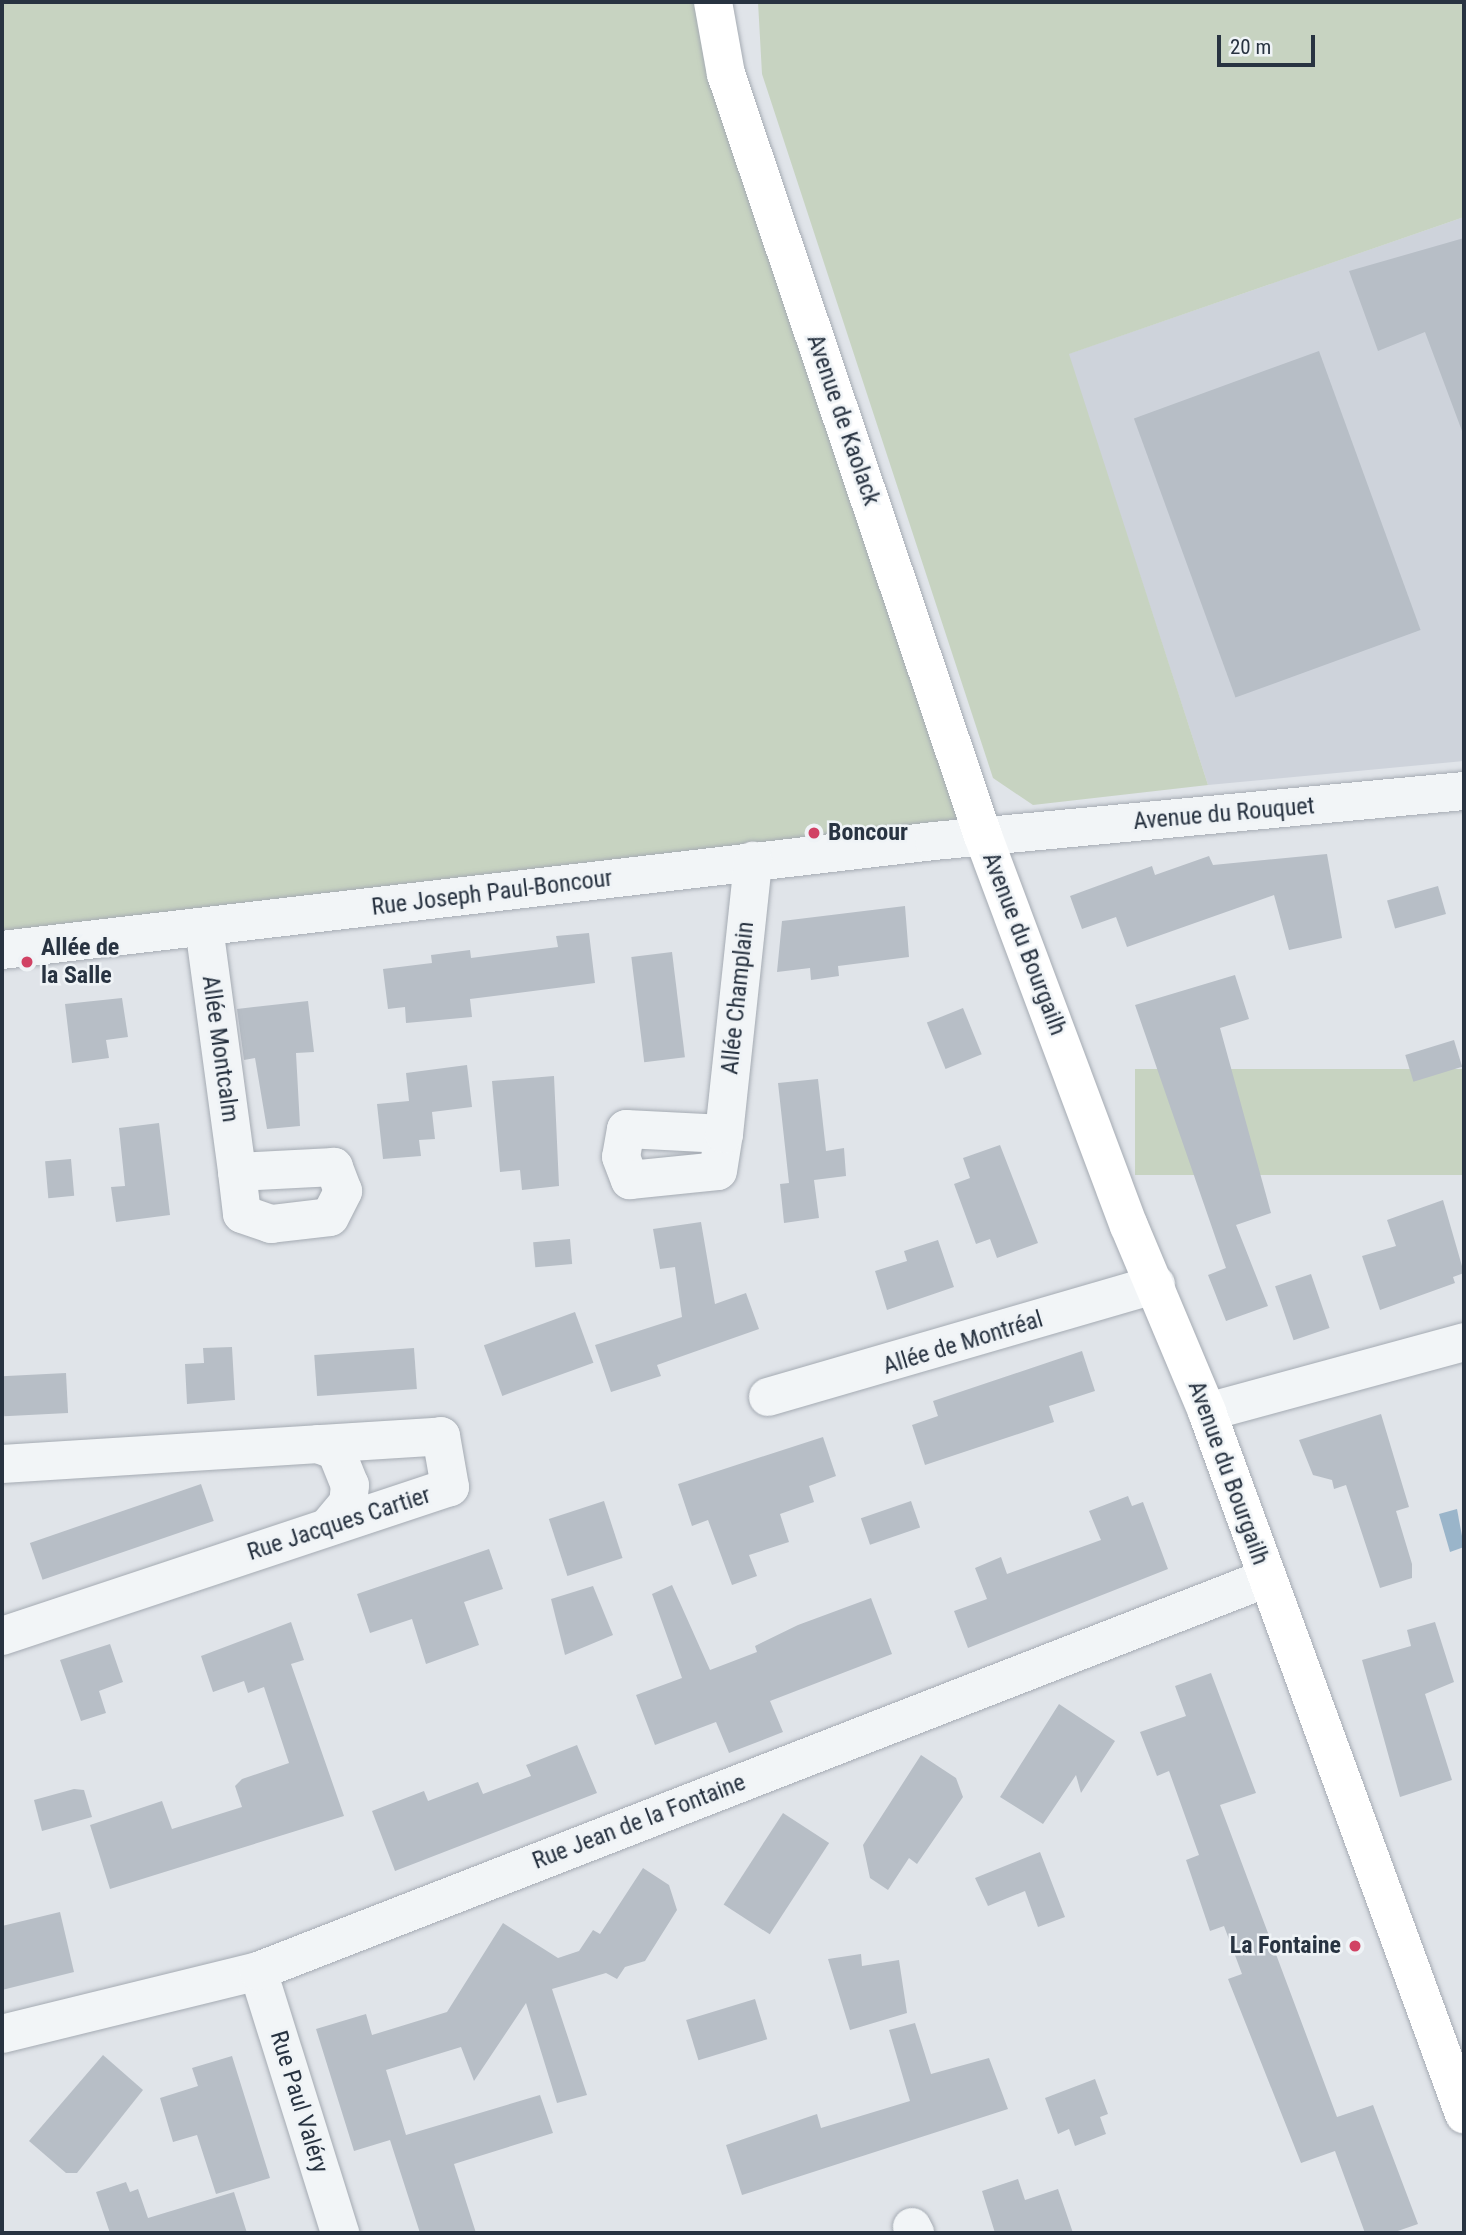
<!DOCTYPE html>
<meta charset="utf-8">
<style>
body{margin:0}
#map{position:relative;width:1466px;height:2235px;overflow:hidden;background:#e0e4e9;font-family:"Roboto Condensed",sans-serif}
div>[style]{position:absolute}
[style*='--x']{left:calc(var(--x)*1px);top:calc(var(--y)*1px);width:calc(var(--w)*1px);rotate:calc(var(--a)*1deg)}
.built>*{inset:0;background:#ced3db}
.green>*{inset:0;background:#c7d3c1;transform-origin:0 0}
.water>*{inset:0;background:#9ab5ca}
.building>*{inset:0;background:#b7bec6;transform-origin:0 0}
.roads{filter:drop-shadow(0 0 2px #a5abb3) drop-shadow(0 0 2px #a5abb3)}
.minor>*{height:38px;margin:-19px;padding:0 19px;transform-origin:19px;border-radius:19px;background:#f2f5f7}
.secondary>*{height:38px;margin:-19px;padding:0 19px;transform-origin:19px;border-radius:19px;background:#fff}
.dots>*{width:19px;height:19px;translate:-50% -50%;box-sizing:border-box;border:4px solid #eff3f6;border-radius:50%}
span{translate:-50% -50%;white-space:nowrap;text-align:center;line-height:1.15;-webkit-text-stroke:5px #eff3f6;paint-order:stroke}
.street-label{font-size:24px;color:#283341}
.poi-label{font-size:24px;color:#283341;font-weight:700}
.left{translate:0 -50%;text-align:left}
.right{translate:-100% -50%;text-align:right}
.frame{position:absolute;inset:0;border:4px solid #283341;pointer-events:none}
.scale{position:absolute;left:1217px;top:35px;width:98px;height:32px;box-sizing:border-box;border:4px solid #283341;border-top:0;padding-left:9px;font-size:21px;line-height:24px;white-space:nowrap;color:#283341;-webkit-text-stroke:5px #eff3f6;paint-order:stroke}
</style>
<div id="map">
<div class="built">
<div style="clip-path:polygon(1464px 217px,1464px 761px,1208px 785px,1068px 354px)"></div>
</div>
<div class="green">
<div style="clip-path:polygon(2px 2px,713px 2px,983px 836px,2px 950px)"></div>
<div style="clip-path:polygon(758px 2px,1464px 2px,1464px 217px,1069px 354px,1208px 785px,1033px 805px,993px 778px,762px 74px)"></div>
<div style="left:1464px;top:1069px;width:106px;height:329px;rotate:90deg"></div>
</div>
<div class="water">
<div style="clip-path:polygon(1457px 1509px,1464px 1547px,1450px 1552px,1439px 1514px)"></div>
</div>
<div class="building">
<div style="clip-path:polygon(1464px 238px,1464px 430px,1462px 431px,1425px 332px,1378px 351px,1349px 271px)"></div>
<div style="left:1319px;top:351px;width:297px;height:197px;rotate:70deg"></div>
<div style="clip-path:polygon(1327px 854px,1342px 938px,1289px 950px,1274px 895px,1127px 947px,1116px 917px,1082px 929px,1070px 896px,1152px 866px,1155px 875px,1209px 856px,1213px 865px)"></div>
<div style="left:1438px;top:886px;width:29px;height:53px;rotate:74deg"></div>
<div style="clip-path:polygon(905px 906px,909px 957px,838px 966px,839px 976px,811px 980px,810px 968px,777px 972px,782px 921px)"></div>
<div style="clip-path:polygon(589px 933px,595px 983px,470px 999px,472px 1017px,406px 1023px,405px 1007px,388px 1009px,383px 969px,432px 963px,431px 955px,470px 950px,471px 958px,558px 947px,556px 936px)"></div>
<div style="left:672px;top:952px;width:106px;height:41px;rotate:83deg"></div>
<div style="clip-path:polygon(1235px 975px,1249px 1019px,1220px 1028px,1271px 1213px,1236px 1225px,1268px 1306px,1226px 1321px,1208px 1275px,1226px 1268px,1135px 1005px)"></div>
<div style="clip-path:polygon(122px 998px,128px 1037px,106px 1040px,109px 1058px,72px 1063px,65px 1004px)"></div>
<div style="clip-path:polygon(308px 1001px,314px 1052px,296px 1053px,300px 1126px,267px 1129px,255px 1058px,244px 1060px,237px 1009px)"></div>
<div style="left:963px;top:1008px;width:50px;height:39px;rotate:68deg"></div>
<div style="left:1454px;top:1040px;width:28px;height:51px;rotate:73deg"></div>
<div style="clip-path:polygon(467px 1065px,472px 1107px,432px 1112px,435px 1139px,419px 1140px,421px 1156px,383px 1159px,377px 1104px,409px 1101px,406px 1073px)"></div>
<div style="clip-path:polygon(554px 1076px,559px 1186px,522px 1190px,520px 1170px,500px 1172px,492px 1081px)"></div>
<div style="clip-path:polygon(818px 1079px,826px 1151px,844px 1148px,846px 1176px,814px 1180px,819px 1218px,784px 1223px,780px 1184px,789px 1183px,778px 1083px)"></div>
<div style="clip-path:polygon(159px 1123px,170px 1215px,116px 1222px,111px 1187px,125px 1186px,119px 1128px)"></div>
<div style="clip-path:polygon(1000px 1145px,1038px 1243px,997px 1258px,990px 1239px,976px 1244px,954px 1184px,970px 1178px,963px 1158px)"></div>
<div style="left:71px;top:1159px;width:37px;height:26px;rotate:85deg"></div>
<div style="clip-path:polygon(1443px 1200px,1464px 1273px,1453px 1277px,1455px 1283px,1380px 1310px,1362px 1256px,1396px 1246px,1387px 1220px)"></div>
<div style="clip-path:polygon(701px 1222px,715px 1304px,746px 1293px,759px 1329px,657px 1365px,661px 1376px,611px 1392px,595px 1345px,682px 1317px,675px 1267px,660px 1269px,653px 1229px)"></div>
<div style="left:570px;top:1239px;width:25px;height:37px;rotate:85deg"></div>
<div style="clip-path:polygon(938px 1240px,954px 1287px,887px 1310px,875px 1271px,907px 1261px,904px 1251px)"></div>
<div style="left:1311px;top:1274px;width:57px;height:38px;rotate:71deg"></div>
<div style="left:575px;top:1312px;width:54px;height:97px;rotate:70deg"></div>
<div style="clip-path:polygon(232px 1347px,235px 1400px,187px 1404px,185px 1364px,204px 1363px,203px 1348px)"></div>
<div style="left:414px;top:1348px;width:41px;height:100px;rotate:86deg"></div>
<div style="clip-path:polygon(1082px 1351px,1095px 1391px,1049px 1406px,1054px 1422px,925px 1465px,912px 1425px,938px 1416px,933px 1401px)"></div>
<div style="left:66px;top:1373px;width:40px;height:64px;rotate:87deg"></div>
<div style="clip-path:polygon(1381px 1414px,1409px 1507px,1396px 1511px,1412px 1564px,1412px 1578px,1380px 1588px,1346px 1485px,1334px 1489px,1332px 1480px,1313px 1475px,1299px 1440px)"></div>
<div style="clip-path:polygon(823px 1437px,836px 1476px,809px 1486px,814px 1502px,780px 1514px,789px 1542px,749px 1555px,757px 1576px,732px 1585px,708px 1520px,692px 1526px,678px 1484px)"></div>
<div style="left:201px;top:1484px;width:39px;height:181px;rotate:71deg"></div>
<div style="clip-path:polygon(1128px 1496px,1132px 1506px,1143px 1502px,1168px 1569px,968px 1648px,954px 1611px,987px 1599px,975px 1568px,1001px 1557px,1007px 1574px,1101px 1540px,1089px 1511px)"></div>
<div style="left:604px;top:1501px;width:60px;height:58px;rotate:72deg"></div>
<div style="left:911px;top:1501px;width:28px;height:53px;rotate:71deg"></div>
<div style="clip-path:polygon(489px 1549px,503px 1589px,464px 1602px,479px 1645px,426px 1664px,412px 1619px,370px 1633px,357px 1594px)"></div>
<div style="clip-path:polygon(672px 1585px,710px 1670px,757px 1652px,755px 1646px,798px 1625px,871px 1598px,892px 1654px,770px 1701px,783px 1732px,729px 1753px,716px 1722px,655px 1745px,636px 1695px,682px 1678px,652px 1594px)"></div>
<div style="clip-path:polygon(593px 1586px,613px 1635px,565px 1655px,551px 1599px)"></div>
<div style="clip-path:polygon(291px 1622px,304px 1660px,291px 1664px,344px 1816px,110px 1889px,90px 1825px,162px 1801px,172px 1829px,242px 1807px,235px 1786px,242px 1779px,289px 1763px,264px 1687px,248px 1693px,244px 1681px,213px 1692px,201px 1656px)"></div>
<div style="clip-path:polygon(1435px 1622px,1454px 1682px,1425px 1694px,1452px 1780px,1400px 1797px,1362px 1660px,1411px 1646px,1407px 1630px)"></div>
<div style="clip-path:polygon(110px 1644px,123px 1682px,99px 1691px,106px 1713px,81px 1721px,60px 1660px)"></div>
<div style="clip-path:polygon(1211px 1673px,1256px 1793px,1220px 1805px,1337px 2117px,1373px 2105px,1418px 2224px,1392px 2233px,1365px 2233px,1335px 2151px,1301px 2163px,1228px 1979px,1242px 1974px,1224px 1926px,1210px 1931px,1186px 1860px,1199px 1855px,1169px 1771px,1157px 1776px,1140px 1732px,1186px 1716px,1175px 1686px)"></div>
<div style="clip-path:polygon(1059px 1704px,1115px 1741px,1081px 1793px,1076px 1775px,1043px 1824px,1000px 1797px)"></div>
<div style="clip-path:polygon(577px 1745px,597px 1793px,395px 1871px,372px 1811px,424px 1791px,428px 1801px,478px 1782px,483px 1794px,531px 1776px,526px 1765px)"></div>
<div style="clip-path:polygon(921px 1755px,956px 1778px,963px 1797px,917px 1864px,909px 1858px,888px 1890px,870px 1878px,863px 1845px)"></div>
<div style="clip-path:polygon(74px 1789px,84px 1790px,92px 1817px,42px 1831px,34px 1800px)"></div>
<div style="left:783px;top:1813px;width:55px;height:109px;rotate:33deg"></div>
<div style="clip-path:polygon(1040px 1852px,1065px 1917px,1038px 1927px,1025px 1891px,988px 1906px,975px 1878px)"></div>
<div style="clip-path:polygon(643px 1868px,669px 1885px,677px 1910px,645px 1961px,625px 1967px,617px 1979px,606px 1973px,552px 1989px,587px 2095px,557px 2103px,526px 2003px,474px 2081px,461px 2047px,386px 2070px,406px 2135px,540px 2095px,553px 2133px,454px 2164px,476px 2233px,420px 2233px,390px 2140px,354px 2151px,316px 2029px,366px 2014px,372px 2035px,447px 2012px,503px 1923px,558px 1958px,579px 1951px,593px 1930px,600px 1934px)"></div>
<div style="clip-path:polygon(60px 1912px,74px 1972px,2px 1990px,2px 1926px)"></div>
<div style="clip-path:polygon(861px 1954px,862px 1966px,899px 1960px,907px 2013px,850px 2030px,828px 1959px)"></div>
<div style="left:755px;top:1999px;width:42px;height:72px;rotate:73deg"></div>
<div style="clip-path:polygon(915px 2023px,931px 2074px,989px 2058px,1008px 2109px,742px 2195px,726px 2145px,817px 2114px,821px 2128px,910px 2101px,889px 2030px)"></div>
<div style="clip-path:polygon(103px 2055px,143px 2090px,77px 2173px,66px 2173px,29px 2141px)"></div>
<div style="clip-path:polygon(232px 2056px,270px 2178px,216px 2194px,197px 2135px,173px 2142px,160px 2098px,198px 2086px,192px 2068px)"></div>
<div style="clip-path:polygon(1095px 2079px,1108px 2114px,1100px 2117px,1106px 2134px,1075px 2146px,1069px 2129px,1058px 2134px,1045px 2098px)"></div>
<div style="clip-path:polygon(1018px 2179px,1025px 2200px,1058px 2189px,1073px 2233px,995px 2233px,982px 2191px)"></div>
<div style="clip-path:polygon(126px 2182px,130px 2192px,138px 2189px,148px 2218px,234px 2192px,247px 2233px,110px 2233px,96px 2192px)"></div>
</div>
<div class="roads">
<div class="minor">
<div style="--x:204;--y:927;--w:247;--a:82.3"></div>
<div style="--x:237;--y:1172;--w:42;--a:83.2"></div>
<div style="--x:242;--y:1214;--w:31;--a:19"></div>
<div style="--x:271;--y:1224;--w:59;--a:-6.8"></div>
<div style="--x:330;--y:1217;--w:29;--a:-63"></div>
<div style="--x:343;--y:1191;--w:26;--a:-111"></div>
<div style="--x:334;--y:1167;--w:97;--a:177"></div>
<div style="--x:2;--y:950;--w:938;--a:-6.67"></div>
<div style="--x:934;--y:841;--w:532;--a:-5.39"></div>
<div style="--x:724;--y:1134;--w:98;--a:-177.1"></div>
<div style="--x:626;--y:1129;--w:28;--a:100"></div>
<div style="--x:621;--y:1157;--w:25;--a:69"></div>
<div style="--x:630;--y:1180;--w:88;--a:-5.8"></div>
<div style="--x:718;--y:1171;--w:37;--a:-81"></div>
<div style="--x:724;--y:1134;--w:275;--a:-83.9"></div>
<div style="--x:768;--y:1397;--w:404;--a:-16.2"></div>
<div style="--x:1207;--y:1412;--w:266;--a:-15.2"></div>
<div style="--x:318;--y:1444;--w:19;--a:21"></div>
<div style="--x:336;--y:1451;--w:37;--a:68"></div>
<div style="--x:350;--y:1485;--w:18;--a:96"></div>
<div style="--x:348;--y:1503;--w:31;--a:130"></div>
<div style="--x:2;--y:1464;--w:440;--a:-3.6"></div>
<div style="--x:441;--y:1436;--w:52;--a:80"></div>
<div style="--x:450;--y:1487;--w:472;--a:161.6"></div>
<div style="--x:258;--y:1971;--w:275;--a:72.6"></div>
<div style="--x:2;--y:2034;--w:264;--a:-13.8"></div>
<div style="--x:258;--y:1971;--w:1083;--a:-21.28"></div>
<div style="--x:912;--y:2227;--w:7;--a:63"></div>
</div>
<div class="secondary">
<div style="--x:713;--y:2;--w:73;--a:79.8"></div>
<div style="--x:726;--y:74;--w:804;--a:71.36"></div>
<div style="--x:983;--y:836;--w:416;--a:69.5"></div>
<div style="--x:1129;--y:1226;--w:202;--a:67.2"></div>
<div style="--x:1207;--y:1412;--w:748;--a:69.89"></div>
</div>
</div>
<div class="dots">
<div style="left:814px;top:833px;background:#d14264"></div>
<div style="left:27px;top:962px;background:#d14264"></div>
<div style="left:1355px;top:1946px;background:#d14264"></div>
</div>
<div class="street-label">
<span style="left:843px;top:420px;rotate:71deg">Avenue de Kaolack</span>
<span style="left:1224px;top:814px;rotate:-5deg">Avenue du Rouquet</span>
<span style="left:492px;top:893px;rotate:-7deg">Rue Joseph Paul-Boncour</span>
<span style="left:1024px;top:944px;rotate:69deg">Avenue du Bourgailh</span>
<span style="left:738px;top:998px;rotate:-84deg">Allée Champlain</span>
<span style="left:220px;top:1049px;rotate:82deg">Allée Montcalm</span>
<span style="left:963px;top:1343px;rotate:-17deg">Allée de Montréal</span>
<span style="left:1228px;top:1473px;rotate:70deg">Avenue du Bourgailh</span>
<span style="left:339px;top:1524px;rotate:-18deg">Rue Jacques Cartier</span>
<span style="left:639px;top:1822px;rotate:-21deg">Rue Jean de la Fontaine</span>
<span style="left:299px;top:2102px;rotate:73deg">Rue Paul Valéry</span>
</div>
<div class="poi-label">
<span class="left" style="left:828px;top:833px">Boncour</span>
<span class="left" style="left:41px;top:962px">Allée de<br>la Salle</span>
<span class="right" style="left:1341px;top:1946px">La Fontaine</span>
</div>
<div class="frame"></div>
<div class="scale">20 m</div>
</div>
